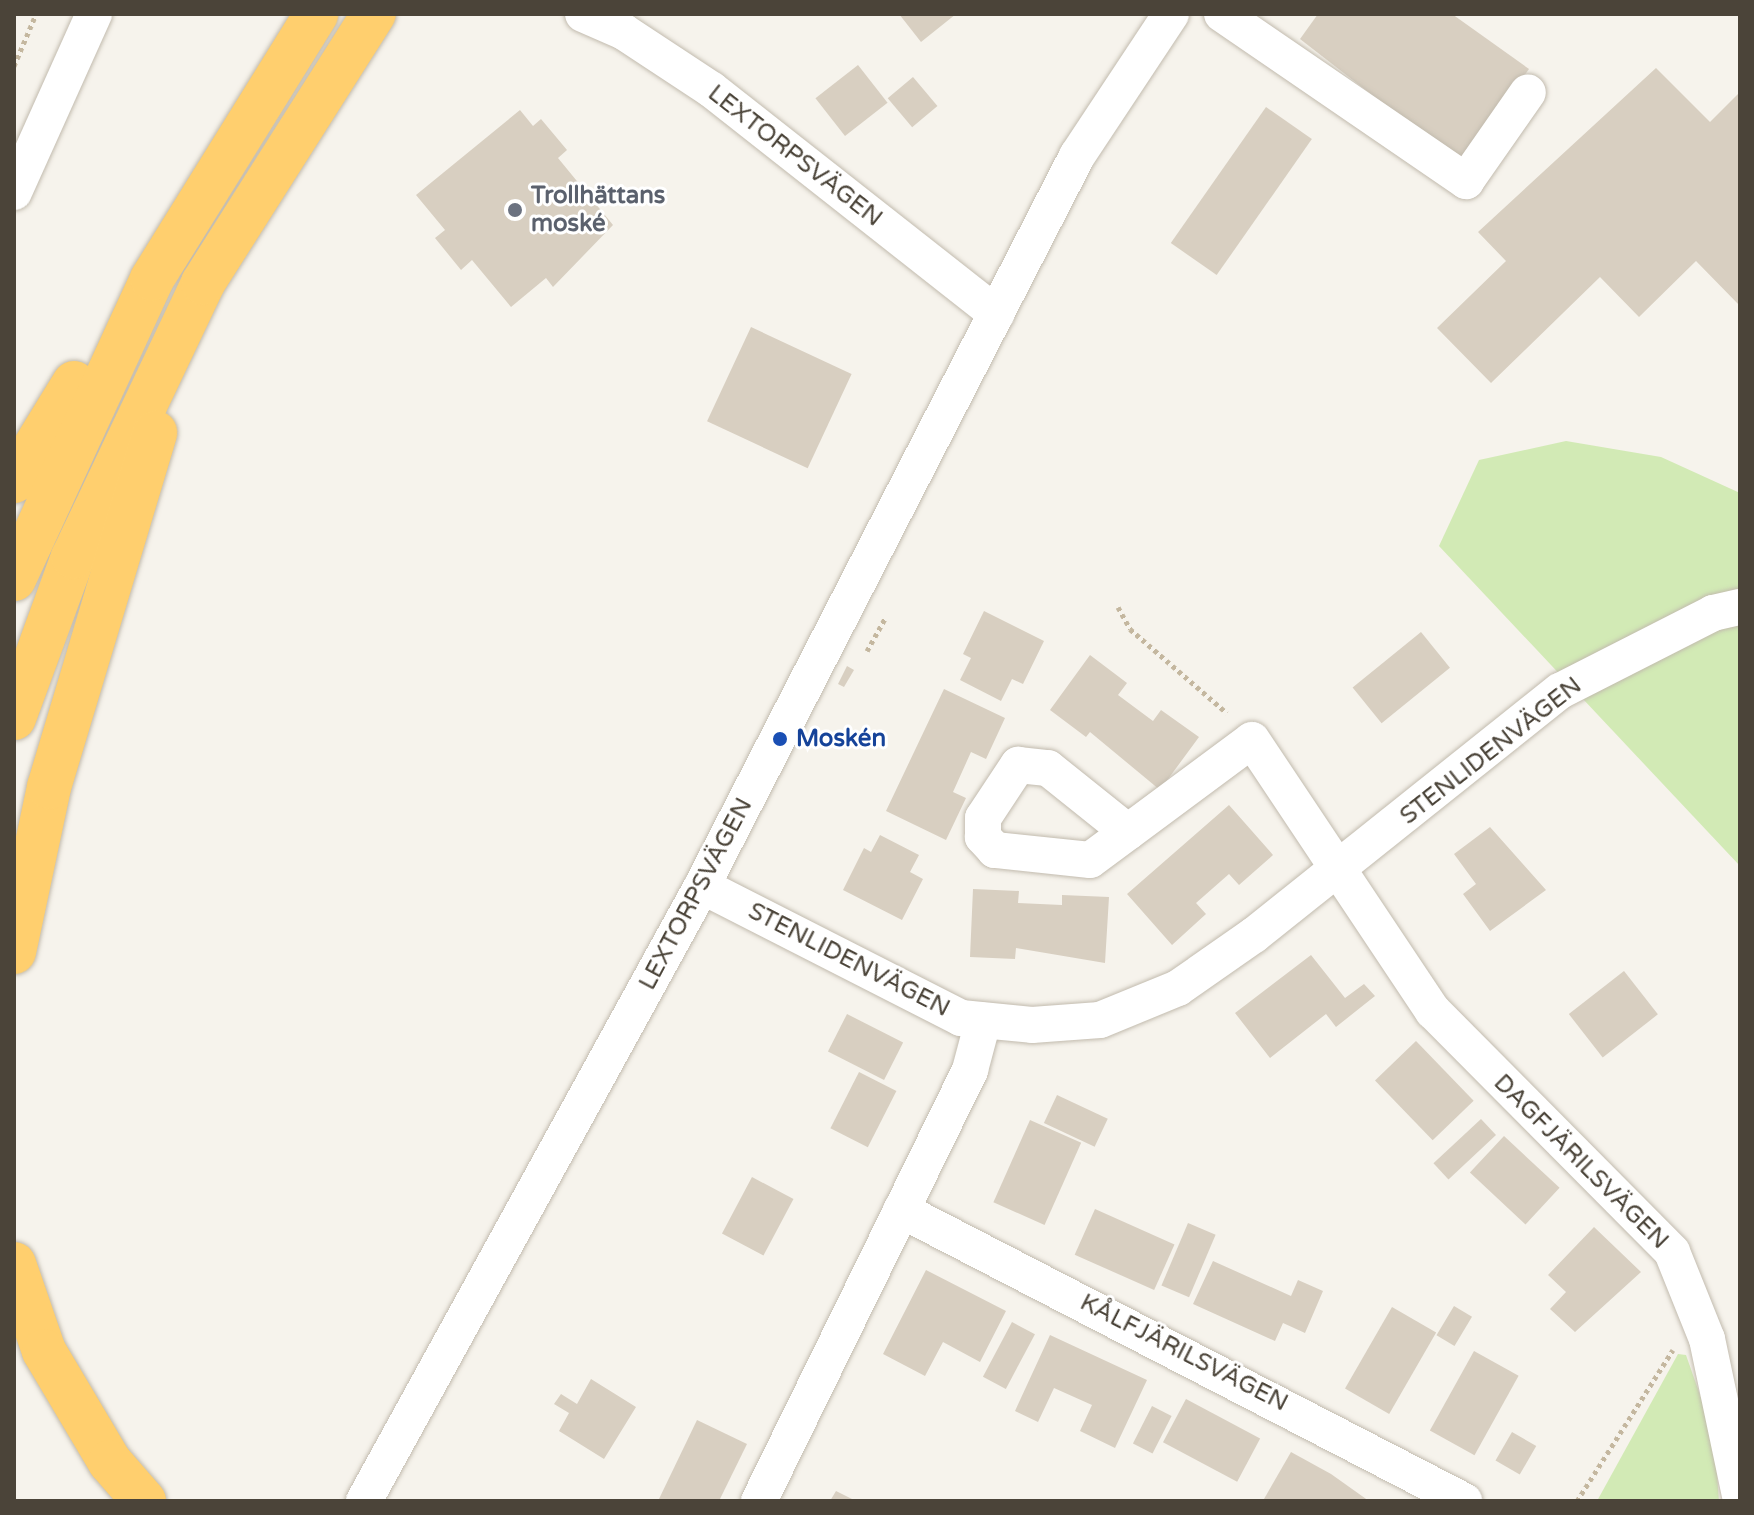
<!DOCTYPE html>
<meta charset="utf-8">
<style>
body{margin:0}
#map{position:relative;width:1754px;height:1515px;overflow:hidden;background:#f6f3ec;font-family:"Varela Round",sans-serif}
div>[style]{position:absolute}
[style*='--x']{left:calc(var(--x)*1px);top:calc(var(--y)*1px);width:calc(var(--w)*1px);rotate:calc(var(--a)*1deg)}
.green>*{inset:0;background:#d2eab5}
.building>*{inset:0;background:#d8cfc1;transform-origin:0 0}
.path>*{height:5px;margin-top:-2.5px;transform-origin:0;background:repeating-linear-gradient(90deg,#c4b79f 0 4px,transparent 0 8px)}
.roads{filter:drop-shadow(0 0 2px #c2bbae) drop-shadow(0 0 2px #c2bbae)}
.minor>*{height:36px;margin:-18px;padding:0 18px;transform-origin:18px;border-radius:18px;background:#fff}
.highway>*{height:44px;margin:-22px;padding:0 22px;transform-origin:22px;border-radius:22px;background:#ffcf6e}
.dots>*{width:22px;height:22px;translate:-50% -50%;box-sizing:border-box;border:4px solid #fff;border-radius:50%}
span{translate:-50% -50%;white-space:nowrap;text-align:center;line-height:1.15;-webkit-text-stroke:6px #fff;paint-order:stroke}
.street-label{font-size:24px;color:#4b4439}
.worship-label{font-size:24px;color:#5b616d;font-weight:700}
.left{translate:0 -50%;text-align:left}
.transit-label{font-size:24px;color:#164399;font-weight:700}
.frame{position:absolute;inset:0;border:16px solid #4b4439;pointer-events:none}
</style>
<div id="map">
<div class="green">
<div style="clip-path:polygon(1566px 441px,1661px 457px,1740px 493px,1740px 866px,1439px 546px,1479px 460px)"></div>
<div style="clip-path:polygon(1678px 1354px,1686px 1355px,1714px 1435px,1719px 1501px,1597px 1501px)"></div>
</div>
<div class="building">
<div style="clip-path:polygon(899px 14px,956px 14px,921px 42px)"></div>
<div style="clip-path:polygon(1318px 14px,1452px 14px,1529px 69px,1461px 164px,1300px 39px)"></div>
<div style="left:858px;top:65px;width:48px;height:54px;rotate:52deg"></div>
<div style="clip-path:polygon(1656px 68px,1710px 122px,1740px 92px,1740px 306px,1696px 261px,1639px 317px,1600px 277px,1491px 383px,1437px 328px,1506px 261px,1478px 232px)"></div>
<div style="left:913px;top:77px;width:38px;height:33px;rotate:50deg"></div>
<div style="left:1266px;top:107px;width:56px;height:166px;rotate:35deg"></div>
<div style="clip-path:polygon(520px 110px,533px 126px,541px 119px,567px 150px,558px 158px,613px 225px,553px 287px,546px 278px,511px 307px,472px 260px,461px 270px,435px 238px,445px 230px,416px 195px)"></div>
<div style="left:751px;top:327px;width:111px;height:104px;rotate:25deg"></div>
<div style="clip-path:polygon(984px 611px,1044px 641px,1023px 684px,1012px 679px,1001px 701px,960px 680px,971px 658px,963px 654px)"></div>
<div style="left:1421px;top:632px;width:46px;height:88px;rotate:51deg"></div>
<div style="clip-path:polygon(1090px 655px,1127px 683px,1118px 695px,1153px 721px,1161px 710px,1199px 737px,1160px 790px,1090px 732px,1086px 737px,1050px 710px)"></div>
<div style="clip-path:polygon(847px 666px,854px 670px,844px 687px,838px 684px)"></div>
<div style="clip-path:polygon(944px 689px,1005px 718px,986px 759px,971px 752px,953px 792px,966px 798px,946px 840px,886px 811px)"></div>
<div style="clip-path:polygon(1229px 805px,1273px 855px,1239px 885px,1229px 874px,1196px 903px,1206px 914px,1172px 945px,1127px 894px)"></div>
<div style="clip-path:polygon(1490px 827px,1546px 890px,1490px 931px,1463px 894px,1476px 884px,1454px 854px)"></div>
<div style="clip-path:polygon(880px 835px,919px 855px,910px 872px,923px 879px,902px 920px,843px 890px,864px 848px,871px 852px)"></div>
<div style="clip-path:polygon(973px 889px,1019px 891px,1018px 903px,1062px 905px,1062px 895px,1109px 897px,1105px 963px,1016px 948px,1015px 959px,970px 957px)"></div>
<div style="clip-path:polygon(1311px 955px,1345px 998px,1364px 984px,1375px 996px,1336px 1027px,1326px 1014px,1270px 1058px,1235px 1013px)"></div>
<div style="left:1624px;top:971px;width:55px;height:70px;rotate:52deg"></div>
<div style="left:847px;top:1014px;width:63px;height:42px;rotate:27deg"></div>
<div style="left:1416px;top:1041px;width:83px;height:57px;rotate:46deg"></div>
<div style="left:859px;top:1072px;width:42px;height:63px;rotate:27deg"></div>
<div style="left:1057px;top:1095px;width:56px;height:31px;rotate:25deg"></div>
<div style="left:1481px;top:1119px;width:22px;height:65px;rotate:47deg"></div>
<div style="left:1030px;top:1120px;width:56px;height:90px;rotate:24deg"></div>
<div style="left:1504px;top:1136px;width:76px;height:50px;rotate:43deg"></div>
<div style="left:752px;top:1177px;width:47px;height:64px;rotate:28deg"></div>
<div style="left:1095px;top:1209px;width:87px;height:50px;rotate:24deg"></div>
<div style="left:1188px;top:1223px;width:30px;height:68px;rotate:23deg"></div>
<div style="clip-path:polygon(1594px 1227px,1641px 1272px,1575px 1332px,1550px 1309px,1566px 1292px,1548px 1275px)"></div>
<div style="clip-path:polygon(1213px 1261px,1291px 1296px,1298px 1280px,1323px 1291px,1305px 1333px,1283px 1323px,1275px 1341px,1193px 1304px)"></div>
<div style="clip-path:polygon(926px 1270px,1006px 1311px,980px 1362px,943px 1342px,925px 1376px,883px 1354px)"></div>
<div style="left:1454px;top:1306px;width:21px;height:34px;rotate:31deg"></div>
<div style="left:1392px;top:1307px;width:51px;height:94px;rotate:30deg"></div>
<div style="left:1012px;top:1322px;width:26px;height:62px;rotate:28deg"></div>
<div style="clip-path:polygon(1050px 1335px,1147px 1380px,1115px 1448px,1080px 1431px,1092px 1405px,1054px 1388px,1038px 1422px,1015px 1411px)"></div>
<div style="left:1474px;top:1351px;width:51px;height:91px;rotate:29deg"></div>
<div style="clip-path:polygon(591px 1379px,636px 1407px,604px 1459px,559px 1431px,569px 1413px,554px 1404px,561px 1394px,577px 1404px)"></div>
<div style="left:1186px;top:1399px;width:84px;height:49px;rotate:28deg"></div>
<div style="left:1152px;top:1406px;width:22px;height:42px;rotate:27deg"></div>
<div style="clip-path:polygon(697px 1420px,747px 1444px,719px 1501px,658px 1501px)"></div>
<div style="left:1512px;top:1432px;width:28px;height:33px;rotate:30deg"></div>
<div style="clip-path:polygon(1291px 1452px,1331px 1474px,1369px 1501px,1264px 1499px)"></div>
<div style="clip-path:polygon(836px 1491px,856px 1501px,830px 1501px)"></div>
</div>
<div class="path">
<div style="--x:14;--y:66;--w:56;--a:-67.1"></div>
<div style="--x:1118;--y:607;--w:25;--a:61"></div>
<div style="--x:1130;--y:629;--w:128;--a:40.9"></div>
<div style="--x:867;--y:651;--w:38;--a:-61"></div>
<div style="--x:1577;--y:1501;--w:179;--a:-57.6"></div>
</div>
<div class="roads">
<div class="minor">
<div style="--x:583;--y:14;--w:45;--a:23.7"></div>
<div style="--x:624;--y:32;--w:105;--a:33.4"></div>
<div style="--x:712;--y:90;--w:362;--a:38.2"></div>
<div style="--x:1222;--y:14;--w:296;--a:34.4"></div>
<div style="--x:1466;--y:181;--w:108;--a:-55.1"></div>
<div style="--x:14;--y:192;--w:195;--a:-65.8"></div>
<div style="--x:1018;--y:765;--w:30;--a:6"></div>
<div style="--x:1048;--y:768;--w:102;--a:38.7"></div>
<div style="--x:1128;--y:832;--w:47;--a:143.6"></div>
<div style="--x:1090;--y:860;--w:96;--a:-174"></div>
<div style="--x:995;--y:850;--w:18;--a:-133"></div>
<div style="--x:983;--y:837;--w:19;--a:-90"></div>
<div style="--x:983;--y:818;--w:64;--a:-56.6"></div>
<div style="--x:1128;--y:832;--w:154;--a:-36.6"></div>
<div style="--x:1252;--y:740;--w:326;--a:56.3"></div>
<div style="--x:1433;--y:1011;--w:339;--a:45.2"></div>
<div style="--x:1672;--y:1252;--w:94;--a:68.1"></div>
<div style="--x:1707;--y:1339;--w:159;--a:78.1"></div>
<div style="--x:702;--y:886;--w:291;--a:27"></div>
<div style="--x:961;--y:1018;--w:71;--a:5.6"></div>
<div style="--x:1032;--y:1025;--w:68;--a:-4.2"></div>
<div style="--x:1100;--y:1020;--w:84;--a:-22.3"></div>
<div style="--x:1178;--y:988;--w:93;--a:-34.9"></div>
<div style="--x:1254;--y:935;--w:391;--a:-38.6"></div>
<div style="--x:1560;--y:691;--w:172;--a:-27"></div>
<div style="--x:1713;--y:613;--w:28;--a:-13"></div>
<div style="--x:901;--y:1210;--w:634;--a:27.33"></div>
<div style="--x:364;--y:1501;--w:702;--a:-61.21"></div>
<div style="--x:702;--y:886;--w:821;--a:-62.81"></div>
<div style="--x:1077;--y:156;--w:170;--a:-56.5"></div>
<div style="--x:759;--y:1501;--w:480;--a:-63.9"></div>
<div style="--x:970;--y:1070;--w:51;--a:-75.1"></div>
</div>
<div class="highway">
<div style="--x:14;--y:481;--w:115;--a:-58.5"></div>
<div style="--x:14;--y:579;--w:330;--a:-65.3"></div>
<div style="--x:152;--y:279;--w:312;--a:-58.2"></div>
<div style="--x:14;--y:718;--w:171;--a:-69.9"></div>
<div style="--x:73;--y:557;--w:303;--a:-64.6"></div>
<div style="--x:203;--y:283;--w:319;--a:-57.6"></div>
<div style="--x:14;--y:952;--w:169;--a:-78"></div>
<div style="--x:49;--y:787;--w:370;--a:-73.3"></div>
<div style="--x:14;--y:1264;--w:92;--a:71"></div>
<div style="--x:44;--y:1351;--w:129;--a:59.3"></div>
<div style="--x:110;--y:1462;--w:52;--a:48.9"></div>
</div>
</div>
<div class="dots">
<div style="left:515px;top:210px;background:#6b7280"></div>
<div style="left:780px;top:739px;background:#1a4fb4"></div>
</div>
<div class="street-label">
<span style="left:795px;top:156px;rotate:38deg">LEXTORPSVÄGEN</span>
<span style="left:1491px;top:751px;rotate:-38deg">STENLIDENVÄGEN</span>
<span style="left:696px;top:894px;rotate:-62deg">LEXTORPSVÄGEN</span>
<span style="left:849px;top:960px;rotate:27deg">STENLIDENVÄGEN</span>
<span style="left:1581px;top:1162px;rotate:45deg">DAGFJÄRILSVÄGEN</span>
<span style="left:1184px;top:1353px;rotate:27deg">KÅLFJÄRILSVÄGEN</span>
</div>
<div class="worship-label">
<span class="left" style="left:531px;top:210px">Trollhättans<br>moské</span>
</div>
<div class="transit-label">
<span class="left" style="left:796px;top:739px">Moskén</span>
</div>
<div class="frame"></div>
</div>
